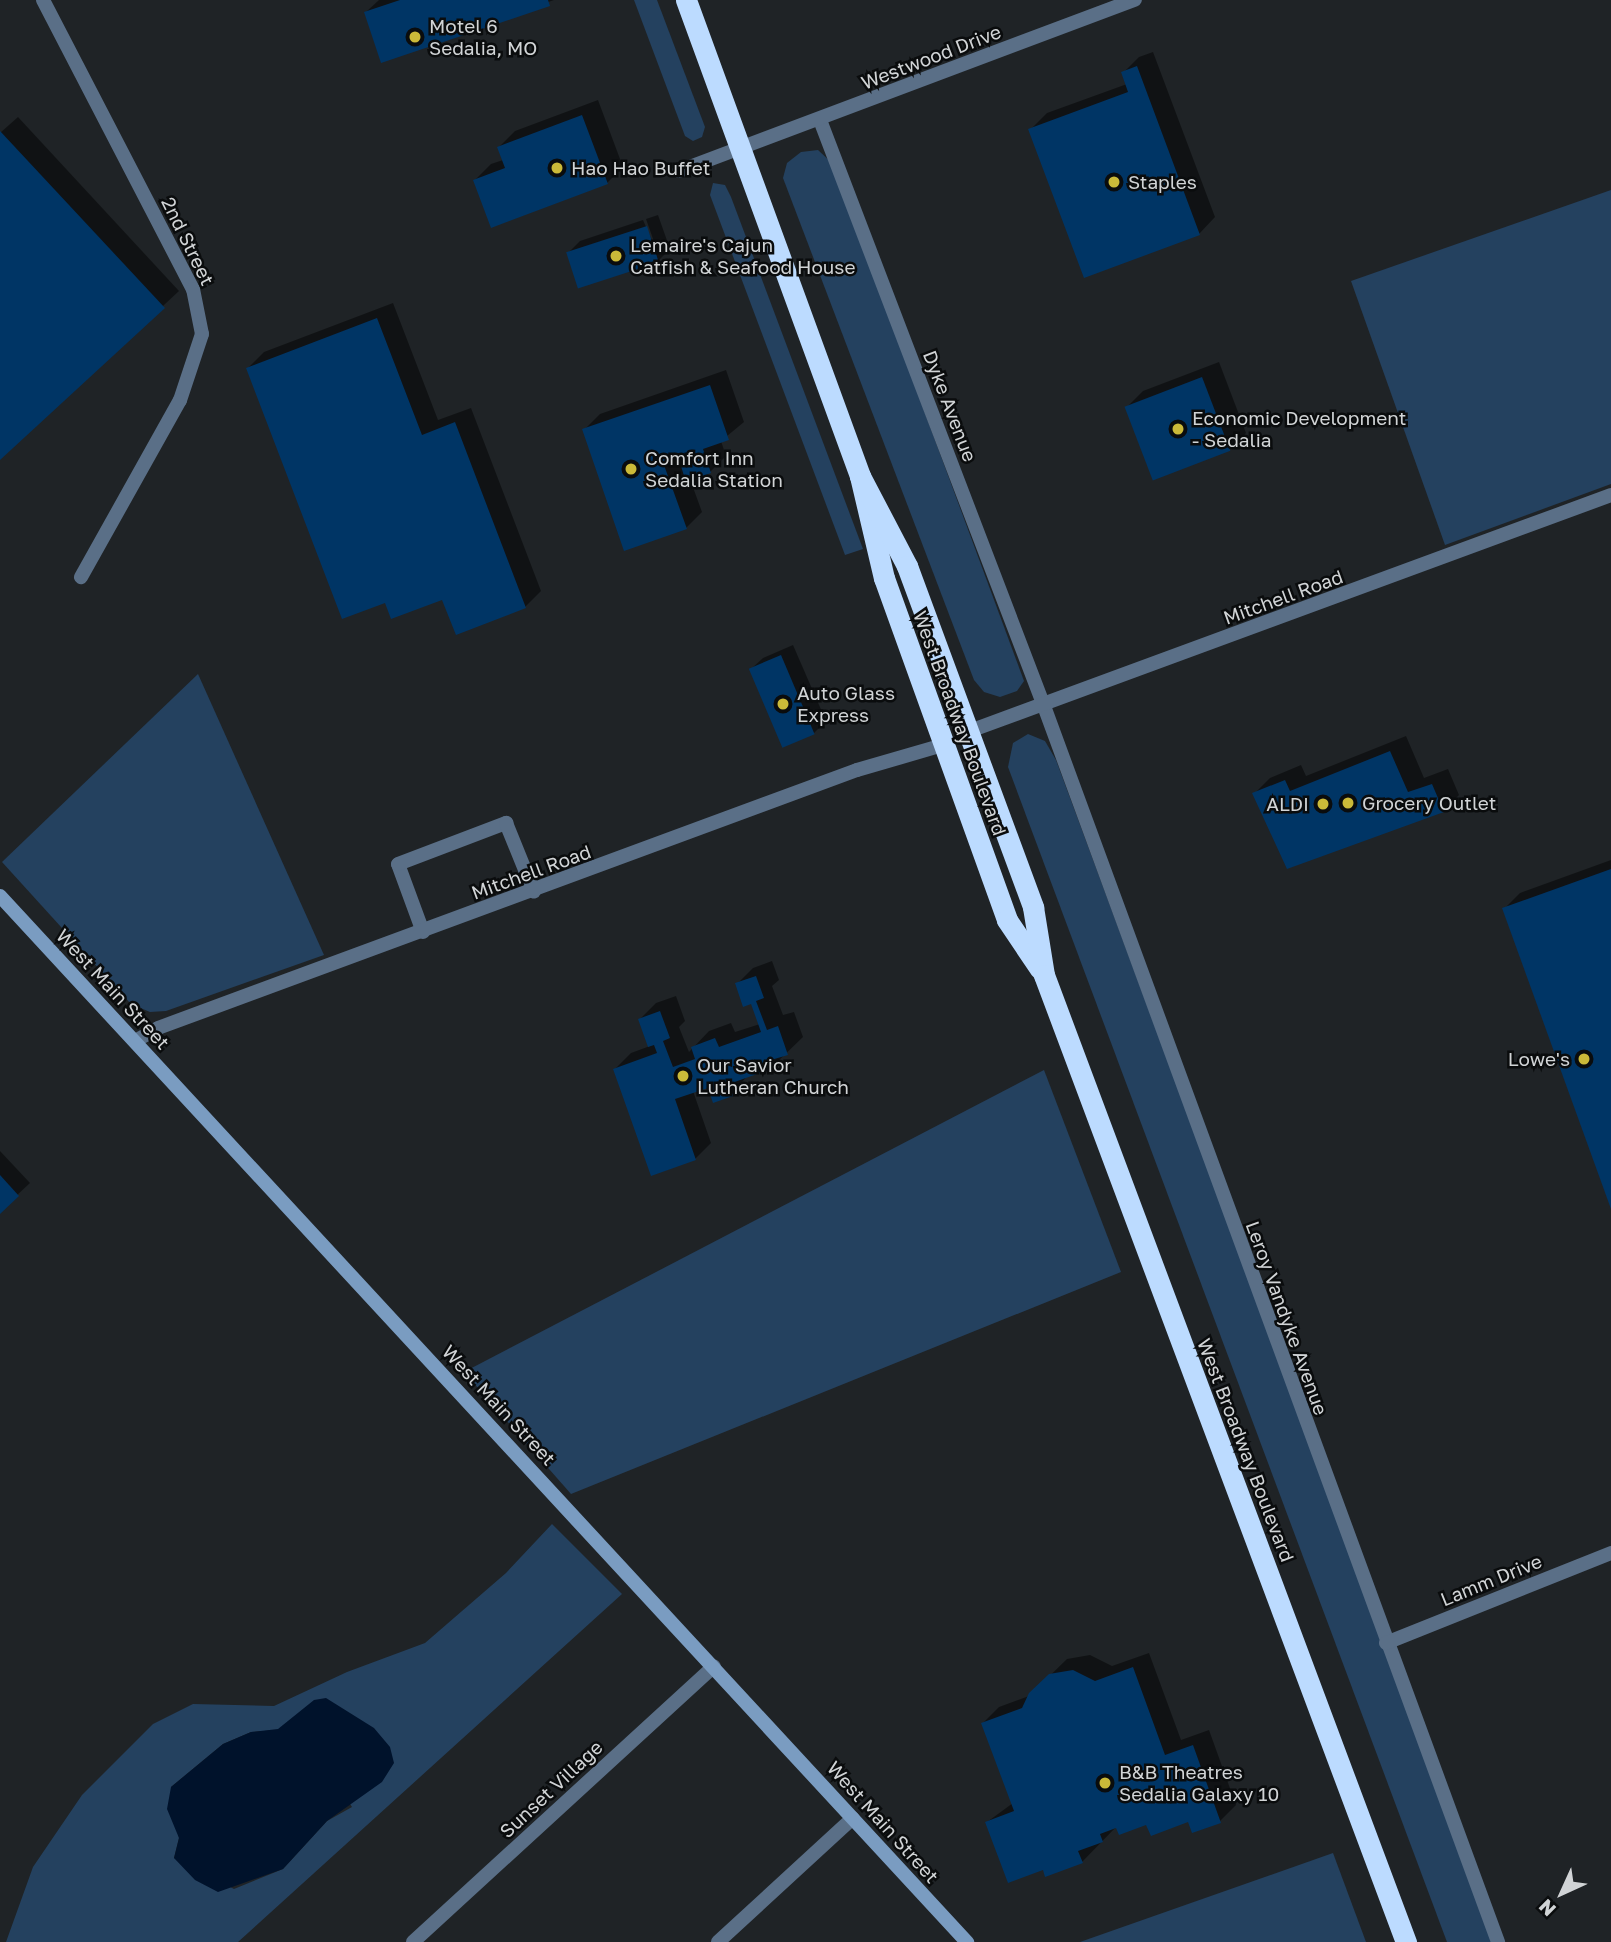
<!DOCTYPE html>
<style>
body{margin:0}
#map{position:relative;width:1611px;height:1942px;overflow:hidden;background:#1f2326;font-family:"Golos Text",sans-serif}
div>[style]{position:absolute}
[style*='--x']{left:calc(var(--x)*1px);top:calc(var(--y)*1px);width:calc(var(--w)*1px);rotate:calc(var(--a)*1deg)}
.green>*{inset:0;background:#24415f}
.water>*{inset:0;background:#00122b}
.shadow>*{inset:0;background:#0007}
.building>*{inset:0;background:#003565;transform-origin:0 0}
.street>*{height:14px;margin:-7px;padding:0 7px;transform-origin:7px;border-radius:7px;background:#5a6f87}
.secondary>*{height:14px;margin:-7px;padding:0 7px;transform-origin:7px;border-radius:7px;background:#7a9cc1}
.highway>*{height:21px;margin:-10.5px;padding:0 10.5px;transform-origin:10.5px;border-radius:10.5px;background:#bcdbff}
.dots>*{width:19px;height:19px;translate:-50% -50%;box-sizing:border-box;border:4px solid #0a0c0d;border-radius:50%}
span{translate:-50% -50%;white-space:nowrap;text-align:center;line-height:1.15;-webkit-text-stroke:5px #0a0c0d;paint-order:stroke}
.poi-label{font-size:19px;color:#d1d4d6}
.left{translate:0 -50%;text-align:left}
.right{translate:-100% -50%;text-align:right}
.street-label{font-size:19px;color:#d1d4d6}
.north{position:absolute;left:1527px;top:1858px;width:70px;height:70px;-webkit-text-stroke:5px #0a0c0d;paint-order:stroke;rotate:225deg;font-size:19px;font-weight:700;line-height:28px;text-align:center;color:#d1d4d6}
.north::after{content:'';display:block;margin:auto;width:24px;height:32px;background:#d1d4d6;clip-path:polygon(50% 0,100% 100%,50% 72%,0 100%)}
</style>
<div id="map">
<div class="green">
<div style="clip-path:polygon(634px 0,657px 0,705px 127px,702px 137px,693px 141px,685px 136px)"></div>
<div style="clip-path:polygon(818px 150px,833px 164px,1024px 681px,1017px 691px,1000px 697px,984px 692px,974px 680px,783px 178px,787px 163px,801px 152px)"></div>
<div style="clip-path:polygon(713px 183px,725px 185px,731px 197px,863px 549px,845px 555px,710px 195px)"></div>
<div style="clip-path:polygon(1611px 190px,1611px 484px,1445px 545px,1351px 281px)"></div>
<div style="clip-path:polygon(198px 674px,324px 955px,166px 1011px,150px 1012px,131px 1004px,2px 862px)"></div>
<div style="clip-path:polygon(1028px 734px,1045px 741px,1056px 760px,1495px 1942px,1447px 1942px,1008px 767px,1013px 743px)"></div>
<div style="clip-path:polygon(1044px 1070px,1121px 1272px,571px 1494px,464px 1372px)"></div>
<div style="clip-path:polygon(evenodd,552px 1524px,622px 1594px,238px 1942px,6px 1942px,33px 1867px,82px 1795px,153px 1724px,193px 1704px,274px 1706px,347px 1672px,425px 1643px,506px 1573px,552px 1524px,295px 1718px,352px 1807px,327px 1821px,283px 1869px,234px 1889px,174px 1858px,179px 1838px,171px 1787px,223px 1744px,251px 1732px,278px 1730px,295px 1718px)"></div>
<div style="clip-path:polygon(1333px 1853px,1366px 1942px,1080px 1942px)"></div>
</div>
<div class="water">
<div style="clip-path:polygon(326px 1698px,374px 1728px,390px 1747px,394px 1763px,382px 1782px,327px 1821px,283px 1869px,218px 1892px,195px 1880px,174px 1858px,179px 1838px,167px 1809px,171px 1787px,223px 1744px,251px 1732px,278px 1729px,314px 1700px)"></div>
</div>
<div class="shadow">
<div style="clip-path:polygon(379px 0,554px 0,382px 60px,366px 12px)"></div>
<div style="clip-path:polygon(1153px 52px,1215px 217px,1199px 234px,1031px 129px,1047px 113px,1127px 84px,1123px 73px,1139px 57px)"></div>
<div style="clip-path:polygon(598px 100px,623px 167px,607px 183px,475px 180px,491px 164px,503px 160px,499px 147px,515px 131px)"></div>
<div style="clip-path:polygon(18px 117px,179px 291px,0 458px,0 133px)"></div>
<div style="clip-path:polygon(658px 215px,670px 249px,658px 261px,568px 253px,580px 241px,643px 220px,659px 256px,646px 219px)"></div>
<div style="clip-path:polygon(393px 303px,438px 420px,471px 408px,541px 591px,525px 607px,443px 597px,386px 601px,248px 368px,264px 352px)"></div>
<div style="clip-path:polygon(1219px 362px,1246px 433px,1230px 449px,1127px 407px,1143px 391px)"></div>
<div style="clip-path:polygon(726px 370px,744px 422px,721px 441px,726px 456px,710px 472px,690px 479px,702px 512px,686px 528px,584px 430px,600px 414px)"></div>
<div style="clip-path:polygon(793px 645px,826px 721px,814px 733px,785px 746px,751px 669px,763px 658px)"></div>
<div style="clip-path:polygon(1406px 736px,1424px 778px,1448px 769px,1459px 795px,1443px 811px,1254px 794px,1270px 778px,1301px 765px,1306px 776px)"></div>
<div style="clip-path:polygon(1611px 860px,1611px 1205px,1504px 909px,1520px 893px)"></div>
<div style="clip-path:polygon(772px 961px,779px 980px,772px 986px,783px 1015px,794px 1012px,803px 1037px,773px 1066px,747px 1076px,732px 1094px,709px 1086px,693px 1091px,711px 1143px,695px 1159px,615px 1069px,631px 1053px,650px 1046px,640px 1019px,656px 1003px,676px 996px,685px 1021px,679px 1027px,689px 1052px,709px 1031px,731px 1023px,735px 1032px,760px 1024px,752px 1002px,737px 984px,753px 968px)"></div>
<div style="clip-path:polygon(0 1151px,30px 1183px,0 1211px)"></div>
<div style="clip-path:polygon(1149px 1653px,1181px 1740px,1209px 1730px,1236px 1805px,1220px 1821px,1193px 1831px,1189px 1820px,1117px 1826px,1082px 1862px,1044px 1868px,987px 1822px,1013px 1803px,983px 1723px,999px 1707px,1029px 1696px,1067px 1659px,1090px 1655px,1112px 1666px)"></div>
</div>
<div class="building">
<div style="clip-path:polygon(400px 0,548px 0,550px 6px,381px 63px,364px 12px)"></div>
<div style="clip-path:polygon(1137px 66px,1200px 235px,1084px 278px,1028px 129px,1128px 92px,1121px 72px)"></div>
<div style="clip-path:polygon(582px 115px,608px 184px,491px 228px,473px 180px,505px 168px,497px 147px)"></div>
<div style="clip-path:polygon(0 131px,165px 308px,0 460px)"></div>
<div style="left:647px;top:226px;width:38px;height:85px;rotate:72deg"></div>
<div style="clip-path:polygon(377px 318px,422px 435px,455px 422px,526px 608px,456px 635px,442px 600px,391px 619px,385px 603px,342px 619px,246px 368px)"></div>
<div style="left:1202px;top:377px;width:79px;height:83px;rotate:69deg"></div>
<div style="clip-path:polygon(710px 385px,729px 440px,703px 449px,711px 473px,686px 482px,679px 460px,664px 465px,687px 529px,624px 551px,582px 429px)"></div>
<div style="left:781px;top:655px;width:86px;height:35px;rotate:67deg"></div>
<div style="clip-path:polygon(1390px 751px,1408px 792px,1432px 784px,1444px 812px,1287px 869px,1252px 793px,1285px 780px,1290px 791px)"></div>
<div style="clip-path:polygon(1611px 869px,1611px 1209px,1502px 908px)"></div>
<div style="clip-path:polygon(756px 976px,764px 998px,756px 1001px,767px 1030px,778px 1026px,788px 1055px,771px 1060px,774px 1068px,729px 1084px,733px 1096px,713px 1103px,708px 1088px,675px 1099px,696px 1160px,651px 1176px,613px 1069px,657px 1053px,654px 1045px,648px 1047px,638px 1019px,660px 1011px,670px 1038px,663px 1041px,673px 1067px,695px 1059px,691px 1047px,715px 1038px,719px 1047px,761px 1032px,751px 1004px,743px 1007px,735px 983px)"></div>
<div style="clip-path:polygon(0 1175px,19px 1196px,0 1214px)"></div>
<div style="clip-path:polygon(1133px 1667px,1165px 1755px,1193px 1745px,1221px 1823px,1192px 1833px,1188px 1822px,1151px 1836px,1146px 1825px,1119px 1835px,1116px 1828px,1100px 1834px,1103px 1842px,1078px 1851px,1083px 1863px,1045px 1877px,1043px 1870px,1008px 1883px,985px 1822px,1014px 1811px,981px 1723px,1022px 1708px,1029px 1693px,1049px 1674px,1073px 1670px,1095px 1681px)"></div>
</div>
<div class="street">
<div style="--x:43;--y:0;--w:326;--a:62.6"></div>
<div style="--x:193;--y:289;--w:46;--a:78.7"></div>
<div style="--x:202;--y:334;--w:70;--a:108.4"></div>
<div style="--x:180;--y:400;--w:203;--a:119.2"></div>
<div style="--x:820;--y:120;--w:627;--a:69.08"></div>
<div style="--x:1044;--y:706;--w:1317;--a:69.83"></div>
<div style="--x:679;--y:171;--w:487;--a:-20.6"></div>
<div style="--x:967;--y:732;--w:686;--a:-20.2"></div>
<div style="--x:423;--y:932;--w:72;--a:-110.2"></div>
<div style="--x:398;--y:864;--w:116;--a:-20.8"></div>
<div style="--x:506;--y:823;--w:74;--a:67.9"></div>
<div style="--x:135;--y:1041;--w:26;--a:-29"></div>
<div style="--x:158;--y:1028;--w:745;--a:-20.26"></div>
<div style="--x:857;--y:770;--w:90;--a:-16.2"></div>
<div style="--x:1386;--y:1643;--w:242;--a:-21.8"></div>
<div style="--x:413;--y:1942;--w:408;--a:-42.5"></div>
<div style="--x:718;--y:1942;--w:183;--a:-42.6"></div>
</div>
<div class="secondary">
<div style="--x:0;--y:896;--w:1425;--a:47.25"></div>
</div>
<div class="highway">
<div style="--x:686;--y:0;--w:507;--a:69.92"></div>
<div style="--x:860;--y:476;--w:105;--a:76.8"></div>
<div style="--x:884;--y:578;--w:363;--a:70.2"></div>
<div style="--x:1007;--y:920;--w:59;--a:56"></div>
<div style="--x:860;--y:476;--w:102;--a:62.4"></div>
<div style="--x:907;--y:566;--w:364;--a:69.7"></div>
<div style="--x:1033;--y:907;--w:69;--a:80.8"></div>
<div style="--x:1044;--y:975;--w:1033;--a:69.48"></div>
</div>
<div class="dots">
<div style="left:415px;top:37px;background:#cbba39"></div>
<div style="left:557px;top:168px;background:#cbba39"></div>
<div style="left:1114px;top:182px;background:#cbba39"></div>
<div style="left:616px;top:256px;background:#cbba39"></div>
<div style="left:1178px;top:429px;background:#cbba39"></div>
<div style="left:631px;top:469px;background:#cbba39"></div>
<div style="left:783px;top:704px;background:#cbba39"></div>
<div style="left:1348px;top:803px;background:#cbba39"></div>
<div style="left:1323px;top:804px;background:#cbba39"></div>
<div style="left:1584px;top:1059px;background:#cbba39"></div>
<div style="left:683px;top:1076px;background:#cbba39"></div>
<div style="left:1105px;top:1783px;background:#cbba39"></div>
</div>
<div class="poi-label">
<span class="left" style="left:429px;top:37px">Motel 6<br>Sedalia, MO</span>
<span class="left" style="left:571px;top:168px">Hao Hao Buffet</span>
<span class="left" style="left:1128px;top:182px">Staples</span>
<span class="left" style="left:630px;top:256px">Lemaire's Cajun<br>Catfish &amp; Seafood House</span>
<span class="left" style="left:1192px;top:429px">Economic Development<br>- Sedalia</span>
<span class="left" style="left:645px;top:469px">Comfort Inn<br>Sedalia Station</span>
<span class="left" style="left:797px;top:704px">Auto Glass<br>Express</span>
<span class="left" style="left:1362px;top:803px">Grocery Outlet</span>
<span class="right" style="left:1309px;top:804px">ALDI</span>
<span class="right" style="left:1570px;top:1059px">Lowe's</span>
<span class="left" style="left:697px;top:1076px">Our Savior<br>Lutheran Church</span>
<span class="left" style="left:1119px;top:1783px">B&amp;B Theatres<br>Sedalia Galaxy 10</span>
</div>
<div class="street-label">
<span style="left:931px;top:57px;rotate:-21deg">Westwood Drive</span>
<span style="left:188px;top:241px;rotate:64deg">2nd Street</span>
<span style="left:950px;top:406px;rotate:69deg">Dyke Avenue</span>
<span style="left:1283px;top:597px;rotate:-20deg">Mitchell Road</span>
<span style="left:960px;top:723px;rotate:70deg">West Broadway Boulevard</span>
<span style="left:531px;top:872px;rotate:-20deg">Mitchell Road</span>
<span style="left:113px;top:989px;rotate:47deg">West Main Street</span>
<span style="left:1287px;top:1318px;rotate:70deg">Leroy Vandyke Avenue</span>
<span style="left:499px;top:1405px;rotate:47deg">West Main Street</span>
<span style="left:1246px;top:1450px;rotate:69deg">West Broadway Boulevard</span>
<span style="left:1491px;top:1580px;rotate:-22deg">Lamm Drive</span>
<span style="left:551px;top:1789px;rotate:-43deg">Sunset Village</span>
<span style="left:883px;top:1822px;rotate:48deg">West Main Street</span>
</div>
<div class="north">N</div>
</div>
